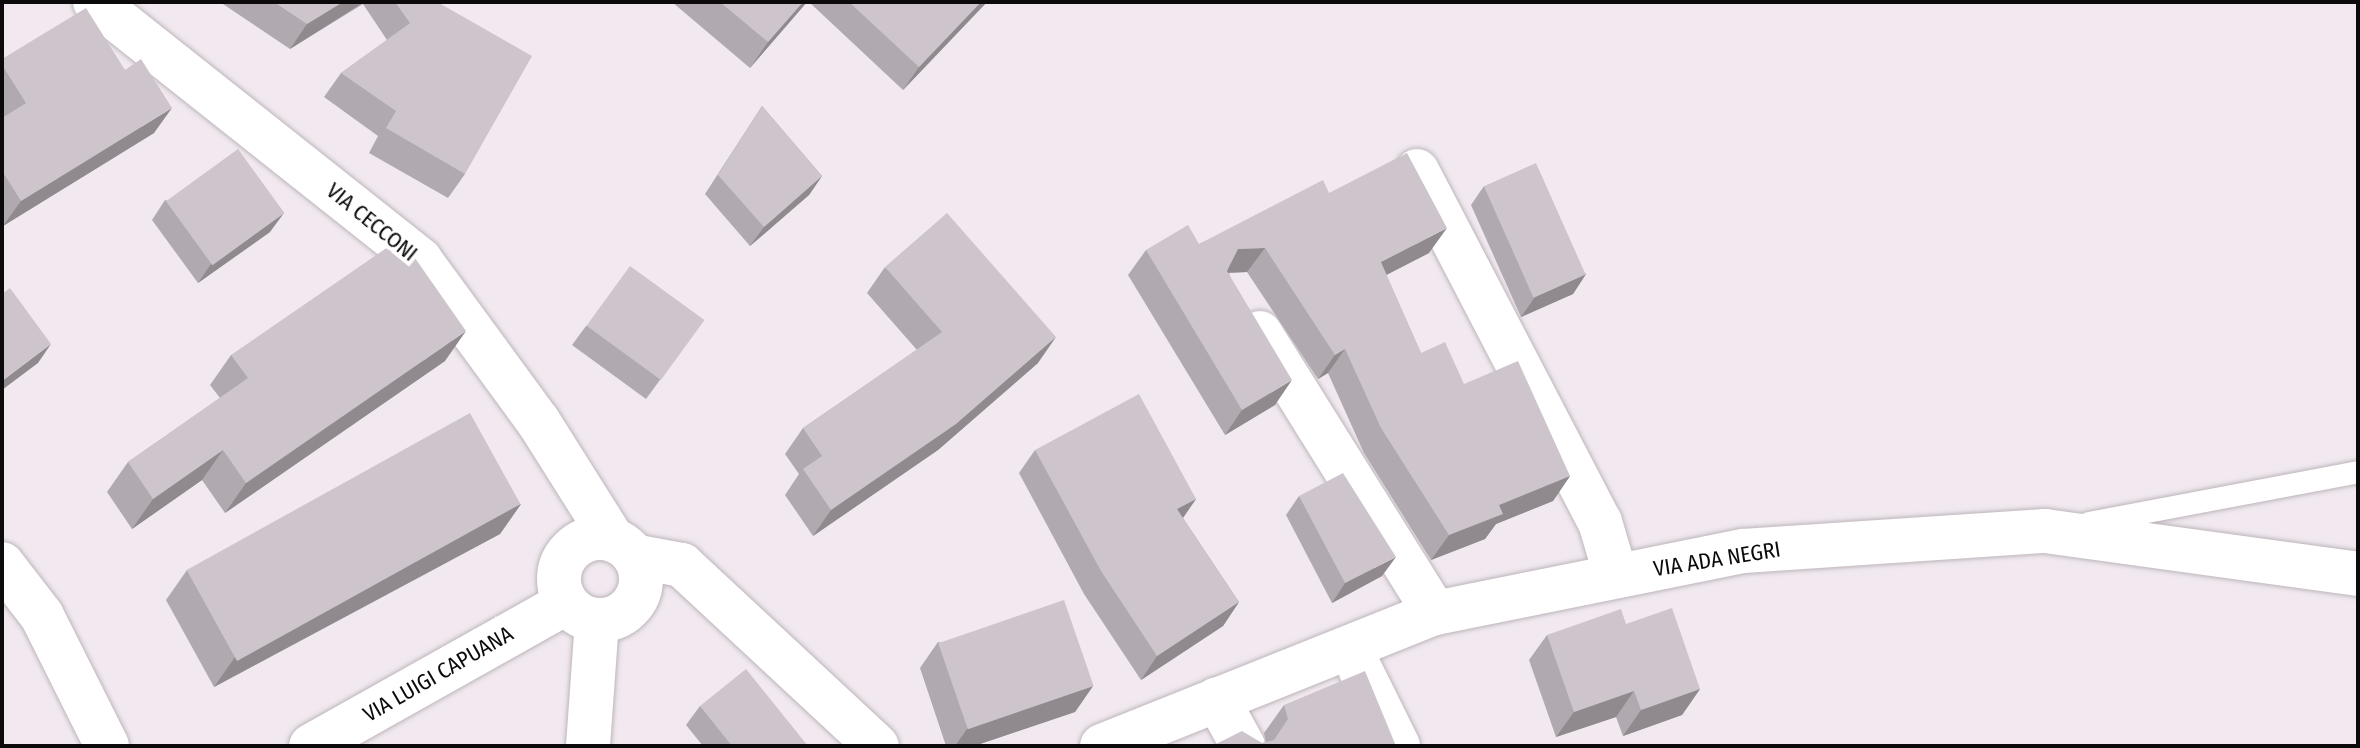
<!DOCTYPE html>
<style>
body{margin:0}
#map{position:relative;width:2360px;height:748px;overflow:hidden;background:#f1e9ef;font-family:"Fira Sans Condensed",sans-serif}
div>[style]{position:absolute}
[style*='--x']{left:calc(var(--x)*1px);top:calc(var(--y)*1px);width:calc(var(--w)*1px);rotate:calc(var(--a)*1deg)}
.roads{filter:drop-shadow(0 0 2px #bdb5bb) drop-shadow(0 0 2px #bdb5bb)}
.service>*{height:22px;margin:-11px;padding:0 11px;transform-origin:11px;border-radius:11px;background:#fff}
.minor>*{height:44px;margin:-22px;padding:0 22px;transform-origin:22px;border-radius:22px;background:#fff}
.minor>.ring{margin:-22px;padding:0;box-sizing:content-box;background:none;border:44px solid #fff;border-radius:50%}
.wall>*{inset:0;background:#b0a9af}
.shaded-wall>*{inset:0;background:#908a8e}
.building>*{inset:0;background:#cdc5cb;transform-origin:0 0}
span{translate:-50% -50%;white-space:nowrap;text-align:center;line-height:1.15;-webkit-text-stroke:8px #fff;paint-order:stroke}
.street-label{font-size:22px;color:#0d0a0c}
.frame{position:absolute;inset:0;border:4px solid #0d0a0c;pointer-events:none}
</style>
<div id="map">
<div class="roads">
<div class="service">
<div style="--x:2089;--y:523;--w:274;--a:-10.7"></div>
</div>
<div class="minor">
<div style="--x:95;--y:2;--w:415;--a:38.4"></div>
<div style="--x:420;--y:260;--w:200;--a:53.8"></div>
<div style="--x:538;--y:421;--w:141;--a:57.8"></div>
<div style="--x:1417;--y:171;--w:396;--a:62.5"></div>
<div style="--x:1600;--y:522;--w:56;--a:73.5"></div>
<div style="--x:1260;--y:333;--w:330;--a:58"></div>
<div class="ring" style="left:559px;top:538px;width:38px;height:38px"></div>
<div style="--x:634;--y:556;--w:49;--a:10.6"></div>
<div style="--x:682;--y:565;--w:266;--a:42.9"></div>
<div style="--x:2;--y:564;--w:66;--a:52.4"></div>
<div style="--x:42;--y:616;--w:145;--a:63.4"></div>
<div style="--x:1360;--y:669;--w:86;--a:63.7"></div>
<div style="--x:1217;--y:699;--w:54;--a:61"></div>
<div style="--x:311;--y:746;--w:292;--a:-29.3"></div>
<div style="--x:588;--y:746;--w:126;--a:-85.9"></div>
<div style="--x:1102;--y:746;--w:359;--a:-21.8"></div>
<div style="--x:1435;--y:613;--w:314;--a:-11.4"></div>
<div style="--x:1743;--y:551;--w:303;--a:-3.8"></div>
<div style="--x:2045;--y:531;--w:316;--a:7.8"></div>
</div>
</div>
<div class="wall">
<div style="clip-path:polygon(220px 2px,440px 2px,439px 3px,465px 174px,448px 198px,369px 153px,378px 136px,324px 97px,341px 73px,387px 40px,363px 4px,290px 49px)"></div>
<div style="clip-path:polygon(672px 2px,807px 2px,750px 68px)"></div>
<div style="clip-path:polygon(809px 2px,987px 2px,903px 90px)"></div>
<div style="clip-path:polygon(2px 59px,154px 133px,3px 226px,2px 224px)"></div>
<div style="clip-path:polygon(762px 106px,822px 176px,809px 195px,750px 246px,705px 194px)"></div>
<div style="clip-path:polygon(1484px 186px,1586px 274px,1573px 294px,1521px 317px,1471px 205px)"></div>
<div style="clip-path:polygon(1329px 193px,1429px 253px,1386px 275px,1421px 353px,1464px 384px,1570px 476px,1553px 501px,1496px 524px,1485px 539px,1431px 560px,1364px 453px,1328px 373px,1318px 379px,1247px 272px,1229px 273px,1275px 405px,1225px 435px,1128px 275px,1146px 250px,1199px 244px)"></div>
<div style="clip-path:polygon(165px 200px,270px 232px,198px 283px,152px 220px)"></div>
<div style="clip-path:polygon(885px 267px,1038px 363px,938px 450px,813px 536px,785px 495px,799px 474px,785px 454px,803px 428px,917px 350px,867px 293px)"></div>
<div style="clip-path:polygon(704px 320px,646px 399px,572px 345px,586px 326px)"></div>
<div style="clip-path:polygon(231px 355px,445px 361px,225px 513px,202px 480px,132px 529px,107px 492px,128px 462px,220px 398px,210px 385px)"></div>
<div style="clip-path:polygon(1035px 450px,1196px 499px,1183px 518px,1239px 602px,1223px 626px,1141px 680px,1084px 594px,1019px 473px)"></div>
<div style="clip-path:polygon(1299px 496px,1382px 576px,1332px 603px,1286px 515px)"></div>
<div style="clip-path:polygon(521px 504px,500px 534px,214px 687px,166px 600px,187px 570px)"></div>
<div style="clip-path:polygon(1626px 624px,1700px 689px,1682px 715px,1623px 736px,1616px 717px,1556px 737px,1529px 660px,1547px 635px)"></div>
<div style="clip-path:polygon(938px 642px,1093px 686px,1075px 712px,974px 746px,946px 746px,920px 668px)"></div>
<div style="clip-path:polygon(1284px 705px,1396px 746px,1262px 743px,1266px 742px,1264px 733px)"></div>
<div style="clip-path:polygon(700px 706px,808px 746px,703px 746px,686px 725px)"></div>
</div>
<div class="shaded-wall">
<div style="clip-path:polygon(343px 2px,364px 2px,290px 49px,307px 24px)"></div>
<div style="clip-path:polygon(803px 2px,807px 2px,750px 68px,768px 42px)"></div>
<div style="clip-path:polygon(981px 2px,987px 2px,903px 90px,919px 67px)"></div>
<div style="clip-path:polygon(172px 108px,154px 133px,3px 226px,21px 201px)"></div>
<div style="clip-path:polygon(822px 176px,809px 195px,750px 246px,764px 227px)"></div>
<div style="clip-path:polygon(284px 213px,270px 232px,198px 283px,211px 264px)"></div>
<div style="clip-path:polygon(1447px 228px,1429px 253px,1363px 287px,1381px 262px)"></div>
<div style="clip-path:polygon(1265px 248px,1247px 272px,1221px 273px,1238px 249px)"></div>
<div style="clip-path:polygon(1586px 274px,1573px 294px,1521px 317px,1535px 297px)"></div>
<div style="clip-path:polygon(466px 331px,445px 361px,225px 513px,246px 483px)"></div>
<div style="clip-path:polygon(1056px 337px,1038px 363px,938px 450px,813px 536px,831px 510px)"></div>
<div style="clip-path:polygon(51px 344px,38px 363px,2px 390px,2px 381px)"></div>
<div style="clip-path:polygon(1345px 349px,1328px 373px,1318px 379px,1335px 355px)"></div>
<div style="clip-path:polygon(1292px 380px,1275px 405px,1225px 435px,1242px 410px)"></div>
<div style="clip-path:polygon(223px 450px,202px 480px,132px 529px,153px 499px)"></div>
<div style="clip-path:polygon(1570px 476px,1553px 501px,1496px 524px,1485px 539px,1431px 560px,1449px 535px,1499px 505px)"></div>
<div style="clip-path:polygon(1196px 499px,1180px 522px,1177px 509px)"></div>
<div style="clip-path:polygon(521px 504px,500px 534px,214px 687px,235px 657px)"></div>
<div style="clip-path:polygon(1396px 557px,1382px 576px,1332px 603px,1345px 583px)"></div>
<div style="clip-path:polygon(1239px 602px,1223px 626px,1141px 680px,1157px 656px)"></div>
<div style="clip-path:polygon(1093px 686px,1075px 712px,974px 746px,955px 746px,967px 729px)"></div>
<div style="clip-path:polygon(1700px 689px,1682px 715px,1623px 736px,1641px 710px)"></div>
<div style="clip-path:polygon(1634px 691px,1616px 717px,1556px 737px,1574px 712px)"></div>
</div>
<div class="building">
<div style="clip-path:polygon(274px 2px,343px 2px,307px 24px)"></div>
<div style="clip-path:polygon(395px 2px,440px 2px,439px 3px,532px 56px,465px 174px,386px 128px,396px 111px,341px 73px,410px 23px)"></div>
<div style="clip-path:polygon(720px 2px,803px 2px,768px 42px)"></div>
<div style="clip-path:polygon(849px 2px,981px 2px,919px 67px)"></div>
<div style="clip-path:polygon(86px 8px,125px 70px,141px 59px,172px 108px,21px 201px,2px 171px,2px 118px,26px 103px,2px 65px,2px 59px)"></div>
<div style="clip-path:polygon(762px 106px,822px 176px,764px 227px,718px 175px)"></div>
<div style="left:238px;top:149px;width:79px;height:89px;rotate:54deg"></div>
<div style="clip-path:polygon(1407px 153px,1447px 228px,1381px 262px,1421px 353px,1445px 342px,1464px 384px,1518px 361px,1570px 476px,1499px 505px,1503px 514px,1449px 535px,1381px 428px,1345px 349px,1335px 355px,1265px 248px,1238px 249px,1227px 271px,1292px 380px,1242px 410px,1146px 250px,1188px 225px,1199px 244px,1323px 180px,1329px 193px)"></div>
<div style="left:1536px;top:163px;width:122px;height:57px;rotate:66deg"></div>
<div style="clip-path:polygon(947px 213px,1056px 337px,956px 424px,831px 510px,803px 469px,822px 456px,803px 428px,942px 332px,885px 267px)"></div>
<div style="clip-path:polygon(401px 238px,466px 331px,246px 483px,223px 450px,153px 499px,128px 462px,248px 378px,231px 355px)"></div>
<div style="left:630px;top:266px;width:92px;height:74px;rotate:36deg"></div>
<div style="clip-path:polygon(10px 288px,51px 344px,2px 381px,2px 294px)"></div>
<div style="clip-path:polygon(1139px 394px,1196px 499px,1177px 509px,1239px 602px,1157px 656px,1101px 571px,1035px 450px)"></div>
<div style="left:470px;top:413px;width:104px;height:324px;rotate:61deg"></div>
<div style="clip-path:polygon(1343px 473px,1396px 557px,1345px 583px,1299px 496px)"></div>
<div style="left:1064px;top:600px;width:91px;height:133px;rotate:71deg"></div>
<div style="clip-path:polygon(1672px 608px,1700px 689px,1641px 710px,1634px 691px,1574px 712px,1547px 635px,1621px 609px,1626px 624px)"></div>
<div style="clip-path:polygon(746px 669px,808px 746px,732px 746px,700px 706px)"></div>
<div style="clip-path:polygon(1365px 671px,1396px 746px,1212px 746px,1242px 731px,1262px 743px,1274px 740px,1288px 719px,1284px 705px)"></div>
</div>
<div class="street-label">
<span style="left:372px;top:222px;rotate:39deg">VIA CECCONI</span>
<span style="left:1717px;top:559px;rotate:-9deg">VIA ADA NEGRI</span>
<span style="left:438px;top:674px;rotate:-30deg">VIA LUIGI CAPUANA</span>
</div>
<div class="frame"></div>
</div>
